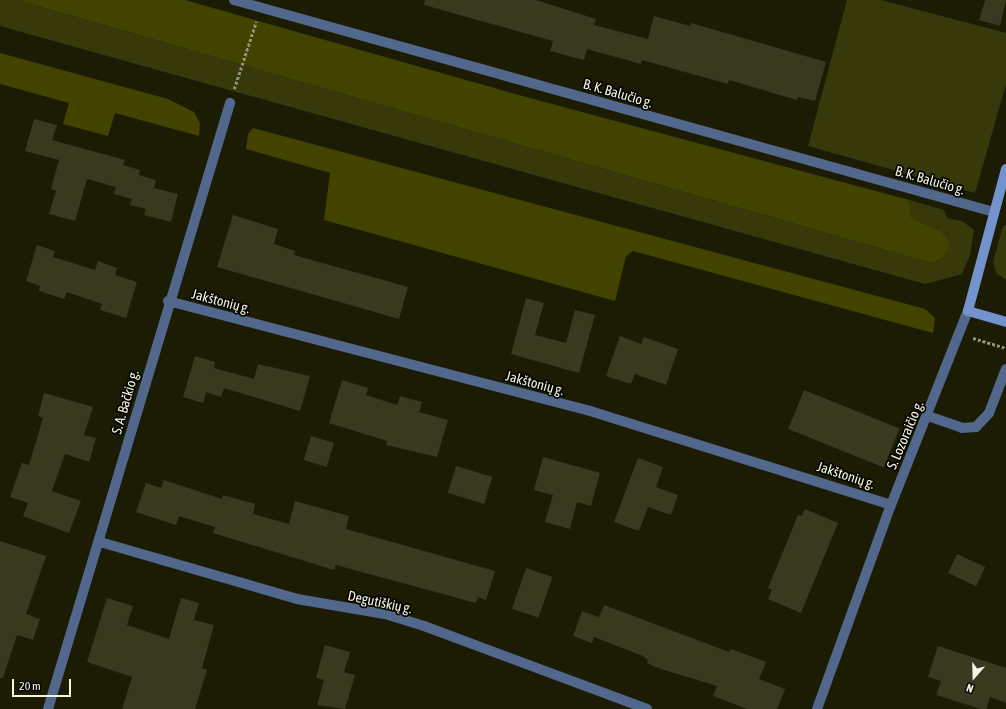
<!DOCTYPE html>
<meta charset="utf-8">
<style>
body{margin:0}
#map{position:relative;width:1006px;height:709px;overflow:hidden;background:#1c1c04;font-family:"Asap Condensed",sans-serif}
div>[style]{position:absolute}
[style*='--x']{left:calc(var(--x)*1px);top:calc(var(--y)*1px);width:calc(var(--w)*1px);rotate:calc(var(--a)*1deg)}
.green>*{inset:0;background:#38390a}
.forest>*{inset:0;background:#434300}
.building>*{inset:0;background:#38391e;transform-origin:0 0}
.path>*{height:2.5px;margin-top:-1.25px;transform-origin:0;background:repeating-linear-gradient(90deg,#92927e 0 3px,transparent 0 5px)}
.street>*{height:10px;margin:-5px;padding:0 5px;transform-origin:5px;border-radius:5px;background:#52678c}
.secondary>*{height:10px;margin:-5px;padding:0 5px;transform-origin:5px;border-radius:5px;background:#7293ce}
span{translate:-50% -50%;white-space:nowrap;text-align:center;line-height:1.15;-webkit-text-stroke:3.5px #060601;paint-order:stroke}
.street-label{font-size:14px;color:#f4f5e5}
.north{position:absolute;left:954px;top:657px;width:40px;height:40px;-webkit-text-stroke:3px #060601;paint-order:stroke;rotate:200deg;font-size:11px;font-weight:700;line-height:16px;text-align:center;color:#f4f5e5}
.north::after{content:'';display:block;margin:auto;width:14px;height:18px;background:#f4f5e5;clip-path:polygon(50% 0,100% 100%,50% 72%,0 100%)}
.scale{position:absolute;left:12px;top:679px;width:59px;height:18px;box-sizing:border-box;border:2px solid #f4f5e5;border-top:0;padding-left:5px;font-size:12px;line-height:14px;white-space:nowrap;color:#f4f5e5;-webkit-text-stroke:3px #060601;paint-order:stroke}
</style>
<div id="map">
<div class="green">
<div style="clip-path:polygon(0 0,17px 0,931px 263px,943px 258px,940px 231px,911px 218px,909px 200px,944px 210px,947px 218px,962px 221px,974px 230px,970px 255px,962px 274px,925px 284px,0 26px)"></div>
<div style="clip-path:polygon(847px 0,881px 0,1006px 33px,1006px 84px,975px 193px,808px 146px)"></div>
<div style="clip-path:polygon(1006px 225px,1006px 280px,996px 273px,993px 262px,1003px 226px)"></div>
</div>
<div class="forest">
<div style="clip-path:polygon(17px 0,185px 0,515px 94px,909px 200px,911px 218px,940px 231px,950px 243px,943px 258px,931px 263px)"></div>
<div style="clip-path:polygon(0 53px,168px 99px,194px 112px,200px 123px,199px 136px,115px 113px,108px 136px,63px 124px,69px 103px,0 84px)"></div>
<div style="clip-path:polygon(253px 128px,925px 309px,935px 318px,933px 333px,633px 251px,626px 256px,615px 301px,324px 220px,330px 173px,246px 149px,248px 134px)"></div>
</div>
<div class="building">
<div style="clip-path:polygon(425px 0,536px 0,596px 19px,594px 25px,648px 39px,654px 16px,690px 26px,691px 23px,826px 62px,815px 101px,798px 97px,797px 100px,729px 80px,728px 84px,642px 60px,641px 64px,587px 49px,584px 60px,550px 51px,553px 41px,424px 5px)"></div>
<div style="clip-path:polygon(985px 0,1006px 0,1000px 26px,979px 20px)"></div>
<div style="clip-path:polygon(34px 119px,57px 125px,52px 140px,125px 160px,123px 165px,140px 170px,139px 175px,156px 180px,154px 188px,178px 194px,171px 222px,144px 215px,146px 209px,130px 205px,132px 199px,114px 194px,116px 187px,87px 179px,75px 221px,49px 214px,56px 191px,51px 189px,59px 160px,25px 151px)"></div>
<div style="clip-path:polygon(233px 215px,278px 229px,274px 244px,295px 251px,294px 255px,408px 287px,399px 319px,217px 267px)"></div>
<div style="clip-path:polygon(37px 245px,55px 251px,53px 257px,95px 270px,98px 261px,117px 268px,115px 275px,137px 282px,126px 318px,100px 310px,102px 304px,67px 292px,64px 299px,39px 291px,40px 286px,26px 281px)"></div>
<div style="clip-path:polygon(526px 298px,544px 303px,535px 335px,566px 343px,575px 310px,595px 315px,579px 373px,511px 354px)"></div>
<div style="clip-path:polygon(620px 336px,641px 344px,644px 337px,678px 349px,666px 385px,635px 374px,631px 384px,606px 376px)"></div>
<div style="clip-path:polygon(195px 356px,215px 362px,214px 368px,254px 379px,258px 364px,310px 376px,300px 411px,224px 388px,221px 397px,206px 392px,203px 403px,183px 397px)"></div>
<div style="clip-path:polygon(342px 380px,368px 388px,366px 395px,397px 405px,400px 396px,422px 402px,419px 412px,448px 420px,437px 457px,386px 445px,387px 441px,329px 423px)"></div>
<div style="left:804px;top:390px;width:103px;height:42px;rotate:22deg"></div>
<div style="clip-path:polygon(44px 393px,93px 407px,84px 435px,96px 438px,89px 462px,65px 454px,52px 491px,81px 501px,69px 533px,23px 516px,28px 503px,10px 497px,22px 463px,29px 465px,43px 418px,38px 416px)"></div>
<div style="left:311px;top:436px;width:24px;height:25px;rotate:17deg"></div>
<div style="clip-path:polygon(543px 457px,600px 473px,591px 506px,577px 502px,570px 529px,545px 522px,553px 495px,534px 490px)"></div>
<div style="clip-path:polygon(638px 458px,663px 467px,656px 487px,678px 495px,671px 515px,648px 507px,639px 531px,614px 522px)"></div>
<div style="left:456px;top:466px;width:38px;height:28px;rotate:17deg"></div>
<div style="clip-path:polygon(164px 480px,222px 499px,223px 495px,255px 504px,253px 514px,289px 524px,295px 501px,349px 516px,346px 529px,495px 571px,486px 600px,478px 597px,476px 603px,336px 565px,334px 570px,213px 533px,215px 527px,179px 516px,176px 525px,136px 512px,146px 483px,161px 488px)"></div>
<div style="clip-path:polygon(805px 509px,838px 523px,801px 613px,768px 599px,772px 590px,768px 588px,798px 515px,802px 516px)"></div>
<div style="clip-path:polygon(0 541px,46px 556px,26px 614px,40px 619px,33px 640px,17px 635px,3px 678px,0 678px)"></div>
<div style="left:957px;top:554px;width:31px;height:21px;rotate:25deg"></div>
<div style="left:526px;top:568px;width:28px;height:43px;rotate:19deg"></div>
<div style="clip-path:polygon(107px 598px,133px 606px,127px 625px,169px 639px,181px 598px,199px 603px,194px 620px,214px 625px,202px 668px,207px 670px,195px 709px,122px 709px,132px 677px,87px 662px)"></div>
<div style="clip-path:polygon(604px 605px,729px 652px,731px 649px,766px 662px,759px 679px,785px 689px,777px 709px,747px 709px,713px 696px,717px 686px,658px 668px,647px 663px,648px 660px,643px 656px,594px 637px,592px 643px,573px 636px,582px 611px,599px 617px)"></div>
<div style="clip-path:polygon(325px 645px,350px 652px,344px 672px,355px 675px,345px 709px,317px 705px,324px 680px,316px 678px)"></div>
<div style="clip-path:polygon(938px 646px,1006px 668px,1006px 703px,990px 697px,986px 709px,981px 709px,936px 695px,941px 681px,928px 677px)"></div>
</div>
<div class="path">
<div style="--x:234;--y:89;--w:71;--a:-71.8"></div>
<div style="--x:973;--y:338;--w:34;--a:17"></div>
</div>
<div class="street">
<div style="--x:234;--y:0;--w:789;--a:15.59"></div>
<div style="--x:168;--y:301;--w:436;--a:14.6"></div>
<div style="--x:590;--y:411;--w:315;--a:17.3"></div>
<div style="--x:928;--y:416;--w:36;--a:19"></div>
<div style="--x:962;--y:428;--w:14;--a:-4"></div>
<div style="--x:976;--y:427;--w:19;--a:-47"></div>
<div style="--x:989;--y:413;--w:47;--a:-68.9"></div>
<div style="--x:100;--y:542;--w:205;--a:16.1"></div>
<div style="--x:297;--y:599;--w:89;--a:9.7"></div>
<div style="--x:385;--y:614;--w:41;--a:17.1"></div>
<div style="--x:424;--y:626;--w:238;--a:20.4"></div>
<div style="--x:48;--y:709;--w:633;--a:-73.28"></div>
<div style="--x:817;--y:709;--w:217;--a:-70.1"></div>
<div style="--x:891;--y:505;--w:209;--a:-68.4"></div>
</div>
<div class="secondary">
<div style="--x:1006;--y:169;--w:147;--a:105"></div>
<div style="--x:968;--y:311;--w:40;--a:16"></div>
</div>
<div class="street-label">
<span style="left:618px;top:93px;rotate:16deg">B. K. Balučio g.</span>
<span style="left:930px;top:180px;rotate:16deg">B. K. Balučio g.</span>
<span style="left:221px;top:301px;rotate:15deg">Jakštonių g.</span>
<span style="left:535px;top:383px;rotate:15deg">Jakštonių g.</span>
<span style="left:125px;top:402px;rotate:-74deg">S. A. Bačkio g.</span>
<span style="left:905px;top:435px;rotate:-67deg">S. Lozoraičio g.</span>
<span style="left:846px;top:475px;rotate:18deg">Jakštonių g.</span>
<span style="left:380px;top:602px;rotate:12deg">Degutiškių g.</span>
</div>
<div class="north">N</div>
<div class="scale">20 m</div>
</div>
